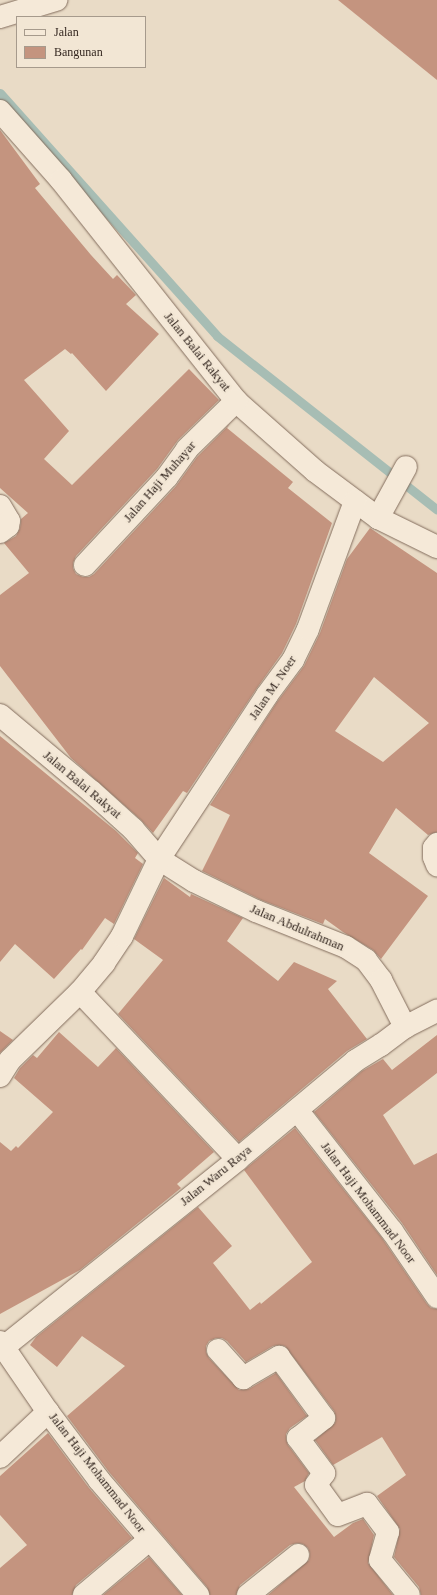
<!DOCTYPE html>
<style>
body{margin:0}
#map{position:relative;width:437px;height:1595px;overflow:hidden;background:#e9dbc6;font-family:Georgia,serif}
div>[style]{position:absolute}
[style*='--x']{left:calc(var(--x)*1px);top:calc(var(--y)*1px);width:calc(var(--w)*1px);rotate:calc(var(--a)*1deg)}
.stream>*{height:9px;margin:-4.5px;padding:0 4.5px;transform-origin:4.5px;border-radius:4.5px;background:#a7bdb4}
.building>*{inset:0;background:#c4947f}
.roads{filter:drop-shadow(0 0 1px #836d5d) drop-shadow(0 0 1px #836d5d)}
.minor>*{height:22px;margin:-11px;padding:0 11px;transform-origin:11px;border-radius:11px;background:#f5e9d8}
span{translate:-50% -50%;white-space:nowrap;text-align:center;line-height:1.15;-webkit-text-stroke:4px #f2e6d4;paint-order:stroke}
.street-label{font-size:13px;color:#342720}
.legend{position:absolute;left:16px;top:16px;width:130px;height:52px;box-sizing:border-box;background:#f2e6d4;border:1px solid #a69a8c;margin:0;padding:5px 7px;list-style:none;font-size:12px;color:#342720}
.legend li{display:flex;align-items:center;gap:8px;height:20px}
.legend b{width:20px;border:1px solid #a69a8c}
</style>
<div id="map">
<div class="stream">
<div style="--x:0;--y:93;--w:326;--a:48.2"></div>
<div style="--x:217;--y:336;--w:280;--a:38.3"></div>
</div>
<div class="building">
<div style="clip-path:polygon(338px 0,437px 0,437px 80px)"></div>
<div style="clip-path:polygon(0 130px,40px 184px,35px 188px,91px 255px,113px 279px,117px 275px,136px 295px,126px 304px,159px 334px,106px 391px,72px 353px,71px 354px,65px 349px,24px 380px,69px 431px,44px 459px,72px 485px,189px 369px,219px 400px,178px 440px,157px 469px,76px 556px,73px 563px,73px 568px,76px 574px,83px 577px,89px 577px,94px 574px,176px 486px,197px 457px,230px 424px,227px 428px,293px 482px,288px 488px,332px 523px,296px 624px,282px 653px,257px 688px,187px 793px,183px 791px,153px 833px,141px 820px,71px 758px,0 666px,0 595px,29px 573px,4px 543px,16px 536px,20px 528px,21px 519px,28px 513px,0 488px)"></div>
<div style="clip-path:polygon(evenodd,370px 528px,437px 573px,437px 832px,428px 835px,396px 808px,369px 853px,428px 896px,381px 959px,373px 950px,343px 932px,325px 919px,323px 924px,261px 900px,202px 871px,230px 815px,210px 805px,277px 702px,304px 666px,320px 633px,347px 559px,370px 528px,374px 677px,429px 723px,383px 762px,335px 731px,374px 677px)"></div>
<div style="clip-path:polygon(0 736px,116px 831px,138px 853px,135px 858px,143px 864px,114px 924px,105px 918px,82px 950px,81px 949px,54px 979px,15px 944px,0 962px)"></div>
<div style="clip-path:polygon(164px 878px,190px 897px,191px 894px,243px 918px,227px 941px,278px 981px,294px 962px,337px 981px,328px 989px,367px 1039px,347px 1051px,239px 1142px,118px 1014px,163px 960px,134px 939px)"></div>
<div style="clip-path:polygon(0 1031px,13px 1040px,0 1053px)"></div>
<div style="clip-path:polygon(59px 1032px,98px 1067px,116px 1048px,214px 1152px,177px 1184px,181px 1188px,80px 1270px,0 1314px,0 1142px,11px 1151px,16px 1146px,18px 1148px,53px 1112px,14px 1078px,20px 1068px,33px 1055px,37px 1058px)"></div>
<div style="clip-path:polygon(437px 1035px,437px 1073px,383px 1115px,414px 1165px,437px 1153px,437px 1275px,402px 1223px,314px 1112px,362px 1071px,383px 1059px,392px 1070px)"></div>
<div style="clip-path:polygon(295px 1128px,382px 1238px,427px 1304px,431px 1308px,437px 1309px,437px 1595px,421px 1595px,419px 1587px,394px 1557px,400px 1529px,377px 1496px,406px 1475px,382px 1437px,333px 1465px,315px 1440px,335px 1423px,336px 1417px,334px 1411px,285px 1346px,279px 1345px,273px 1346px,246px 1362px,227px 1341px,222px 1338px,216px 1338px,209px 1341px,206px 1346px,206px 1352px,209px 1358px,239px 1390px,249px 1389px,276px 1373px,307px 1416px,290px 1428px,286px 1434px,286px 1439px,288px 1445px,309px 1473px,305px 1481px,294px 1487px,334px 1537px,353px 1523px,363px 1519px,374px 1535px,368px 1563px,393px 1595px,268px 1595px,309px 1560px,310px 1554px,308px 1548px,303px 1544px,297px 1543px,290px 1545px,240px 1585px,236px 1595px,210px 1595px,207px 1587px,109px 1472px,67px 1416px,125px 1366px,82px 1336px,57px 1367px,30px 1345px,36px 1337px,198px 1207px,232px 1246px,213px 1263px,250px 1310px,260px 1302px,261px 1304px,312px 1262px,244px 1170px)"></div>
<div style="clip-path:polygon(48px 1433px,89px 1488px,132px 1538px,76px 1585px,72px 1595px,0 1595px,0 1568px,27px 1545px,0 1515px,0 1476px)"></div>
<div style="clip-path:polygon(149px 1557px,182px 1595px,103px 1595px)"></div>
</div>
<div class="roads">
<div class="minor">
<div style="--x:0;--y:17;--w:59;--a:-16.9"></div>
<div style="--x:0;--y:111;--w:92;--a:48.5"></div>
<div style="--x:61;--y:180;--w:282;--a:51.6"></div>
<div style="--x:236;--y:401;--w:106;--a:41.5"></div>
<div style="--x:315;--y:471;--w:79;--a:36.7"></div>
<div style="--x:378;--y:518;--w:66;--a:26.2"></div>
<div style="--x:0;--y:506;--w:17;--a:59"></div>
<div style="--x:9;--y:521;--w:5;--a:101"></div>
<div style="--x:8;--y:526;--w:10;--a:143"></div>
<div style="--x:378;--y:518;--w:58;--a:-61.2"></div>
<div style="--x:85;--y:565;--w:120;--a:-47"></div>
<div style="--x:167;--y:477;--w:34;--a:-54"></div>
<div style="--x:187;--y:449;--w:69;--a:-44.4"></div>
<div style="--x:0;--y:715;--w:119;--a:39.9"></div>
<div style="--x:91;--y:791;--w:57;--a:42.1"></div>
<div style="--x:133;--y:829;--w:40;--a:49"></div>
<div style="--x:159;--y:859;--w:41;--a:32.2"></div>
<div style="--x:194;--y:881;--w:69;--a:25.8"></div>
<div style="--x:256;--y:911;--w:97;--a:21.8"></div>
<div style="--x:346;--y:947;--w:24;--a:33"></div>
<div style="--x:366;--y:960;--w:25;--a:53"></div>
<div style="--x:381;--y:980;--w:53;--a:62.9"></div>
<div style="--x:437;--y:844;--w:5;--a:127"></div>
<div style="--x:434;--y:848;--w:9;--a:90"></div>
<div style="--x:434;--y:857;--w:9;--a:69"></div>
<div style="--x:80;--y:992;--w:230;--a:46.6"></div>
<div style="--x:0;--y:1076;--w:19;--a:-58"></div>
<div style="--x:10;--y:1060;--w:98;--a:-44.2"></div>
<div style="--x:80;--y:992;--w:38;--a:-50"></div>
<div style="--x:104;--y:963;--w:32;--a:-56"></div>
<div style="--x:122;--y:936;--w:85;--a:-64.3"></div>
<div style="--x:159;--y:859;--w:196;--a:-56.6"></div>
<div style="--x:267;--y:695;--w:44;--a:-53.4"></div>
<div style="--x:293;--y:660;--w:34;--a:-64"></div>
<div style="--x:308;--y:629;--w:136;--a:-69.8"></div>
<div style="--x:297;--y:1110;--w:154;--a:51.9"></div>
<div style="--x:392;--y:1231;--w:80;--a:55.7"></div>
<div style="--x:0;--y:1342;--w:85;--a:55.6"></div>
<div style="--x:48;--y:1412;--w:85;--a:53.1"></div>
<div style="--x:99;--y:1480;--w:152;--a:49.3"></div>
<div style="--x:0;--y:1350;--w:305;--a:-38.7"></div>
<div style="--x:238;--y:1159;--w:153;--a:-39.9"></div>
<div style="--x:355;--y:1061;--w:31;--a:-32"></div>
<div style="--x:381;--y:1045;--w:30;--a:-37"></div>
<div style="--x:405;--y:1027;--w:36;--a:-27"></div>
<div style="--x:218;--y:1350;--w:38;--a:48"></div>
<div style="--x:243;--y:1378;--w:42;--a:-30.3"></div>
<div style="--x:279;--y:1357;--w:76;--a:53.6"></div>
<div style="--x:324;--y:1418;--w:33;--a:142"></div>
<div style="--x:298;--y:1438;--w:44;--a:53.4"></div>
<div style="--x:324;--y:1473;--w:14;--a:124"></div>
<div style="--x:316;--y:1485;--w:37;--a:54"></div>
<div style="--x:338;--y:1515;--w:31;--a:-21"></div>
<div style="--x:367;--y:1504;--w:35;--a:53"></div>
<div style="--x:388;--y:1532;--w:29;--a:106"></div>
<div style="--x:380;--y:1560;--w:45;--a:50.4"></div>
<div style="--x:0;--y:1457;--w:66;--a:-43.2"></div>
<div style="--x:84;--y:1595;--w:85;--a:-40.2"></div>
<div style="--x:248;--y:1595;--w:64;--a:-38.7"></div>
</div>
</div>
<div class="street-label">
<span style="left:197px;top:352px;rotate:51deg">Jalan Balai Rakyat</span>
<span style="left:160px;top:482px;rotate:-49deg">Jalan Haji Muhayar</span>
<span style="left:273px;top:688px;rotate:-56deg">Jalan M. Noer</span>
<span style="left:82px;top:785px;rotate:40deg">Jalan Balai Rakyat</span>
<span style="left:297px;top:928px;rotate:23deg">Jalan Abdulrahman</span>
<span style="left:216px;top:1176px;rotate:-39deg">Jalan Waru Raya</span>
<span style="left:368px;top:1203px;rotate:53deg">Jalan Haji Mohammad Noor</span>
<span style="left:97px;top:1473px;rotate:52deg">Jalan Haji Mohammad Noor</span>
</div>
<ul class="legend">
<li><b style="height:5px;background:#f5e9d8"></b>Jalan</li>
<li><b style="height:11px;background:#c4947f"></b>Bangunan</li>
</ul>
</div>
